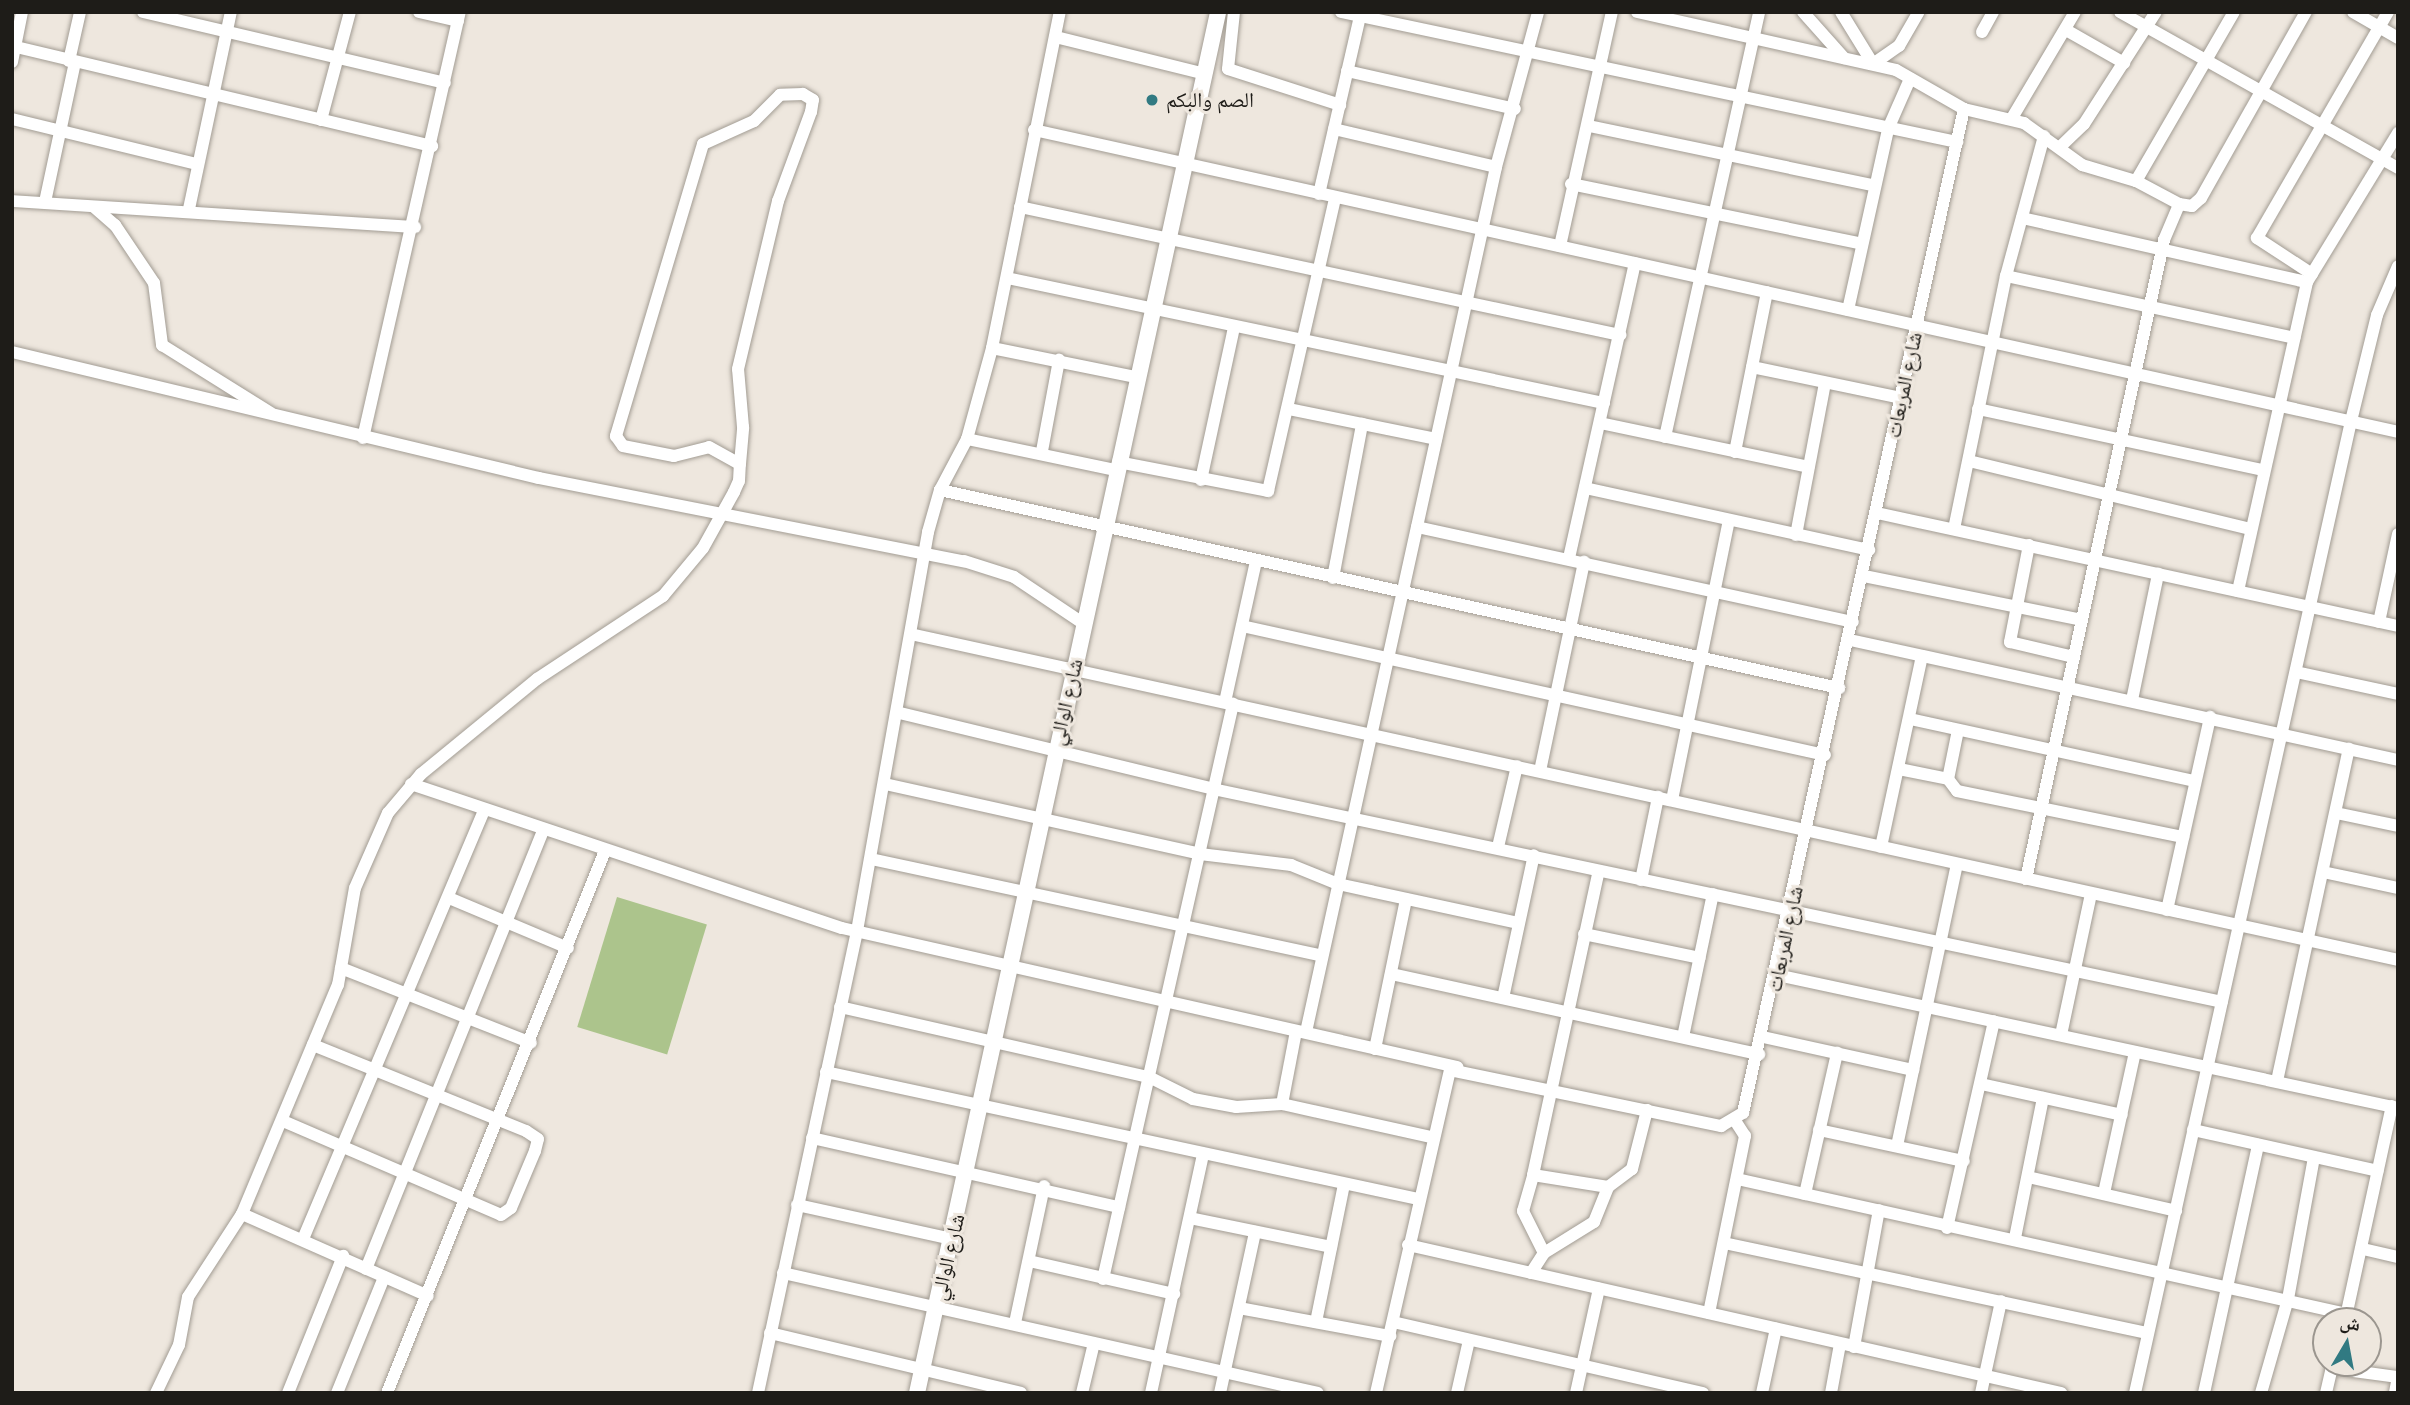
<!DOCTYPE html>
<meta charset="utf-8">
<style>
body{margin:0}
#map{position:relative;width:2410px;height:1405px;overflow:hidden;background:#eee7de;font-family:Karla,"Noto Naskh Arabic",sans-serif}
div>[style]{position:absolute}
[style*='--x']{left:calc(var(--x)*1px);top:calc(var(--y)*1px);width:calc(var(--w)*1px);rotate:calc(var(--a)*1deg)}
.green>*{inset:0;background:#acc48c;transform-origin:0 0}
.roads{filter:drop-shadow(0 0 2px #a29c93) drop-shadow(0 0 2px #a29c93)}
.minor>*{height:12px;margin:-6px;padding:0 6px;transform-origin:6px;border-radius:6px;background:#fff}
.major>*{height:16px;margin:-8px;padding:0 8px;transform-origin:8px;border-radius:8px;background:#fff}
.dots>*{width:19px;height:19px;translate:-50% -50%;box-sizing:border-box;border:4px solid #eee7de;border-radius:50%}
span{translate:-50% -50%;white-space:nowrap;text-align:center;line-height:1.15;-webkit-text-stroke:6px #eee7de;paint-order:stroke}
.poi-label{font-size:21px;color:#1e1c18}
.left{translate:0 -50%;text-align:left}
.street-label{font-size:21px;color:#1e1c18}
.frame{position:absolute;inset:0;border:14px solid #1e1c18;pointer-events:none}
.north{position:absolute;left:2312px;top:1307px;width:70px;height:70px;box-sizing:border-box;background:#eee7de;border:2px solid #9b968f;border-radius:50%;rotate:10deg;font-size:19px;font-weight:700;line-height:28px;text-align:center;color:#1e1c18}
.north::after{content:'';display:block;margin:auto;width:24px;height:32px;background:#317a82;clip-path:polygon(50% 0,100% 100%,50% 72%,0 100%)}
</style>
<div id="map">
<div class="green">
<div style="left:617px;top:897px;width:94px;height:136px;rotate:17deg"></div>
</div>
<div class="roads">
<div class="minor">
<div style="--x:143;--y:12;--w:310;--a:13.2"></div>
<div style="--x:419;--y:12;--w:40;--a:13"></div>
<div style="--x:1234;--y:12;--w:57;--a:96"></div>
<div style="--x:1228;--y:69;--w:118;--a:17.8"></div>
<div style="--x:1341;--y:12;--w:630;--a:11.92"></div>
<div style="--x:1637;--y:12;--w:265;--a:12.6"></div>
<div style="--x:1896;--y:70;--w:78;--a:29.8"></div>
<div style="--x:1964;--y:109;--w:62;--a:13.1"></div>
<div style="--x:2024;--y:123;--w:72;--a:35.9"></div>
<div style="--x:2082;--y:165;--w:56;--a:16.5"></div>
<div style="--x:2136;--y:181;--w:49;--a:28.1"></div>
<div style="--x:1803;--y:12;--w:62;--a:48.3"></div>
<div style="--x:1841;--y:12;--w:61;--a:58.4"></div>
<div style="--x:2120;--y:12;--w:319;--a:29.3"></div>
<div style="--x:2353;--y:12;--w:52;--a:30"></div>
<div style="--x:2066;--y:30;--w:67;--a:29.6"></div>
<div style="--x:1982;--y:32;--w:23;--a:-61"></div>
<div style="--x:1060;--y:38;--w:149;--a:13.9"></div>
<div style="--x:12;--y:46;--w:432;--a:13.4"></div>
<div style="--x:69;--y:61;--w:50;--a:-77.3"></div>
<div style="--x:12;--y:62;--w:51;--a:-78.7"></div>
<div style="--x:1873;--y:64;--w:32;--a:-35"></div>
<div style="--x:1899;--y:46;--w:39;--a:-60"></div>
<div style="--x:1347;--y:71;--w:172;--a:12.7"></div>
<div style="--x:2012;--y:118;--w:123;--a:-59.3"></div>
<div style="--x:12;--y:119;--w:190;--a:13.7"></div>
<div style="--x:321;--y:120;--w:112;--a:-75"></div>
<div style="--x:1589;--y:126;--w:292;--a:11.8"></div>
<div style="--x:1334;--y:129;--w:166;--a:13.2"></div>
<div style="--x:1034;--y:130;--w:1397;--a:12.48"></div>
<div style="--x:2060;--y:147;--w:33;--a:-44"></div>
<div style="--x:2084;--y:124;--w:133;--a:-57.3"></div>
<div style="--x:2136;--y:181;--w:195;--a:-59.9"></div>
<div style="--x:1571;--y:184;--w:294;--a:11.6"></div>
<div style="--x:1319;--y:194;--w:187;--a:-77"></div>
<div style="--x:12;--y:201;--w:404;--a:3.7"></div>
<div style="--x:45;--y:202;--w:143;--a:-77.9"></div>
<div style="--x:94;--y:207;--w:28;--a:41"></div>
<div style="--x:115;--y:225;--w:70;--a:56.1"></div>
<div style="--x:154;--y:283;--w:63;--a:82.6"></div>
<div style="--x:162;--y:345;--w:128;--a:32"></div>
<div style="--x:1020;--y:207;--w:614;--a:12.04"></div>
<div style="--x:189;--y:209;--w:201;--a:-78"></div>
<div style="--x:2022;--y:218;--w:292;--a:12.7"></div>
<div style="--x:1560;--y:246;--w:240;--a:-77.5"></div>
<div style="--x:2312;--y:274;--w:66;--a:-146.8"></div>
<div style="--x:2257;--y:238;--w:261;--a:-59.9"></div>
<div style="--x:2006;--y:276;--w:295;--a:12.1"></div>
<div style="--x:1007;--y:278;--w:610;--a:11.83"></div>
<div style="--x:1848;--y:310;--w:185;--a:-77.5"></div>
<div style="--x:1888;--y:129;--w:55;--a:-66.3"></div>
<div style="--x:992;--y:348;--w:147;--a:11.4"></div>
<div style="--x:12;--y:352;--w:542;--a:13.45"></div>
<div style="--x:539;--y:478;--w:433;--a:11.1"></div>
<div style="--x:964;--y:561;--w:52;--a:17.7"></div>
<div style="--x:1014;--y:577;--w:84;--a:33.9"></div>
<div style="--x:1752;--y:367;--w:153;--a:11.7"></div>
<div style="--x:1289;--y:409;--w:150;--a:11.5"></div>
<div style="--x:1978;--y:409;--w:291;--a:12.1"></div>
<div style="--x:1600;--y:423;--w:213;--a:11.9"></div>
<div style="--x:1665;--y:437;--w:435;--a:-77.5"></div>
<div style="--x:363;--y:438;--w:437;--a:-77.2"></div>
<div style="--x:967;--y:439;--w:152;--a:11.8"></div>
<div style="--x:1042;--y:451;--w:93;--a:-79.4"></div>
<div style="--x:1735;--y:452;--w:163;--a:-78.7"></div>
<div style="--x:1969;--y:461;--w:290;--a:13.6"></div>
<div style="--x:1118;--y:462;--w:153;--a:10.9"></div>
<div style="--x:1268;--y:491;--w:301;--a:-77.1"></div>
<div style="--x:1201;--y:480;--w:157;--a:-77.8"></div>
<div style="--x:1585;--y:488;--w:291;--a:12.3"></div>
<div style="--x:940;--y:490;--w:921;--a:12.42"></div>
<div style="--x:1877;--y:513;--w:533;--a:12.24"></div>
<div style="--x:1417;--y:527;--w:446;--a:12.3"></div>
<div style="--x:1954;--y:529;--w:258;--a:-78.4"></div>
<div style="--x:2006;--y:276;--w:145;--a:-74.8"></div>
<div style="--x:1796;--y:535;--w:155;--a:-79.2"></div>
<div style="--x:2029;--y:545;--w:99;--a:101.1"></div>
<div style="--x:2010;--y:642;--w:66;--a:13.2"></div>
<div style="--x:1569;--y:558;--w:302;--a:-77.4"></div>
<div style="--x:1864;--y:576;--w:222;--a:11.4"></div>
<div style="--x:1333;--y:578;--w:157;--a:-79.3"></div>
<div style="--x:2238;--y:591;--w:317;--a:-77.4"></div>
<div style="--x:2307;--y:282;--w:175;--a:-58.6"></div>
<div style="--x:2379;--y:622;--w:90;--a:-77.8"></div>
<div style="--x:1242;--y:626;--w:597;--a:12.48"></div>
<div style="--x:915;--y:635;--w:1518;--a:12.36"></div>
<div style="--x:1850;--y:640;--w:561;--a:12.35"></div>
<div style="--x:2296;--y:672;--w:104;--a:12.2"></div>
<div style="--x:2132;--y:700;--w:129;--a:-78.3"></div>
<div style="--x:1225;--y:702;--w:144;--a:-77.6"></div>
<div style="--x:900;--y:713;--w:322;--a:13.6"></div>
<div style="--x:1213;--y:789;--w:1031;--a:11.92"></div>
<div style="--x:1910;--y:719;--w:291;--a:12.3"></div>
<div style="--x:1958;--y:730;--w:50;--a:101.5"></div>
<div style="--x:1948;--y:779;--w:15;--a:53"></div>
<div style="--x:1957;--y:791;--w:231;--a:11.5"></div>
<div style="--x:1899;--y:769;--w:50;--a:11.5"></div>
<div style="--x:1540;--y:771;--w:214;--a:-78.1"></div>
<div style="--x:411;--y:784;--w:454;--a:18.5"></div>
<div style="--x:842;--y:928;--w:631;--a:12.74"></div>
<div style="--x:885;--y:784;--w:323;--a:12.5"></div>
<div style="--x:1200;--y:854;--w:92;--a:6.9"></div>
<div style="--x:1291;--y:865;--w:51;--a:22"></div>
<div style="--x:1338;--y:884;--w:185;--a:12.2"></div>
<div style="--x:1672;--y:800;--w:285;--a:-78.5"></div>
<div style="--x:2336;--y:813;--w:63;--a:11.8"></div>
<div style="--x:1498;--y:847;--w:83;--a:-76.8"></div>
<div style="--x:1881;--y:847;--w:195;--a:-77.9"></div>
<div style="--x:871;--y:859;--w:461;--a:12.1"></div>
<div style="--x:2323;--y:872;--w:77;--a:12"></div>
<div style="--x:2026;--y:879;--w:654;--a:-77.81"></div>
<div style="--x:2164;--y:240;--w:39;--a:-67"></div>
<div style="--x:2179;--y:204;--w:13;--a:9"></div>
<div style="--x:2192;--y:206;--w:12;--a:-42"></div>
<div style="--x:2201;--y:198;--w:214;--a:-60.6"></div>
<div style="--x:1641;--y:880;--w:85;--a:-78.4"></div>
<div style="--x:449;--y:898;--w:129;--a:22.8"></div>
<div style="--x:2167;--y:910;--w:198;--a:-77.4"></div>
<div style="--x:1584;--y:934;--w:118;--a:11.7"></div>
<div style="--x:341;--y:968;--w:204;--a:21.5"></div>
<div style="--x:1391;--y:974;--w:377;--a:12.3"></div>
<div style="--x:1777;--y:975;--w:635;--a:12.09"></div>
<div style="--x:1503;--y:998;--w:146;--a:-77.8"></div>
<div style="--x:840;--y:1007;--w:317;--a:12.8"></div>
<div style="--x:1149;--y:1077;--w:49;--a:26.6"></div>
<div style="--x:1193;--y:1099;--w:44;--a:10.5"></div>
<div style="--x:1236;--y:1107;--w:46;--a:-3.7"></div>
<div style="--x:1282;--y:1104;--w:153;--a:12.5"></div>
<div style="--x:1306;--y:1032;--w:886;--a:-77.61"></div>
<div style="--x:1496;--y:167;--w:161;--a:-74.8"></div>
<div style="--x:2061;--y:1035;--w:144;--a:-78"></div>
<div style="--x:1683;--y:1037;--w:146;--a:-78.2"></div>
<div style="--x:1763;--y:1037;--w:154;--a:12.4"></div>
<div style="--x:1375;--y:1049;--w:153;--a:-78.3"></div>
<div style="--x:826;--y:1072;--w:605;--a:12.11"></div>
<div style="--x:2277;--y:1081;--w:340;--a:-77.8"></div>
<div style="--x:1981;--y:1084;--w:144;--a:12.4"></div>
<div style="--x:1282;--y:1104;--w:74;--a:-79.1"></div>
<div style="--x:283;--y:1121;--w:237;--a:23.3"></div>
<div style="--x:501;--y:1215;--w:12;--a:-35"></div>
<div style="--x:511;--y:1208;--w:62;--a:-67.2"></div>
<div style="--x:535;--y:1151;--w:12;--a:-76"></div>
<div style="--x:538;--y:1139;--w:14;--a:-146"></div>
<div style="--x:526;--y:1131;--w:230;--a:-158"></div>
<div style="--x:1819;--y:1130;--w:148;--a:12.1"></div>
<div style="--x:2193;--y:1130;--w:189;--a:12.5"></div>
<div style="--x:812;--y:1138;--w:315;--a:12.7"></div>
<div style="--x:1897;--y:1146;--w:288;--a:-78"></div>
<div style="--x:1533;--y:1175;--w:311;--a:-77.8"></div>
<div style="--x:2028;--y:1177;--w:152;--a:12.9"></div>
<div style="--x:1737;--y:1179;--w:625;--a:12.48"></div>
<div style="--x:2104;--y:1193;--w:144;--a:-77.6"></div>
<div style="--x:1805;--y:1194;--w:145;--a:-77.2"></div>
<div style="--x:797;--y:1205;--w:159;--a:12.4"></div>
<div style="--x:242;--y:1214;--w:203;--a:23.8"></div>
<div style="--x:1190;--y:1218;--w:144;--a:11.6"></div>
<div style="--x:1947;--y:1228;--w:212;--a:-77.2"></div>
<div style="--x:2015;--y:1238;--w:143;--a:-78.7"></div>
<div style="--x:303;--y:1239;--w:466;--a:-67.1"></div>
<div style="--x:1724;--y:1243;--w:433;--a:12"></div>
<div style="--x:1408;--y:1245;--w:670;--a:12.77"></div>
<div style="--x:2363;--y:1249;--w:36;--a:13"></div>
<div style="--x:1544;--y:1253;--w:47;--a:-116.6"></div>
<div style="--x:1523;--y:1211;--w:37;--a:-74"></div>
<div style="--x:1533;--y:1175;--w:76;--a:9.1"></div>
<div style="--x:1029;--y:1261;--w:149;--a:12.8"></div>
<div style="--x:366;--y:1269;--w:472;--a:-68"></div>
<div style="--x:783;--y:1273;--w:548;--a:12.64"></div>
<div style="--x:1531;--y:1273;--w:24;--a:-57"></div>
<div style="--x:1544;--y:1253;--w:59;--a:-31.8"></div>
<div style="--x:1594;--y:1222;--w:38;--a:-68"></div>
<div style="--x:1608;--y:1187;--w:30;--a:-37"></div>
<div style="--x:1632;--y:1169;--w:61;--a:-75.7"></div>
<div style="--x:1103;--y:1279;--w:590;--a:-77.26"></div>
<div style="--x:1239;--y:1308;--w:154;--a:10.5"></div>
<div style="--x:1709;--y:1313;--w:181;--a:-78.5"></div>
<div style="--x:1745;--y:1136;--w:17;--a:-123"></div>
<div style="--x:2345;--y:1321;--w:220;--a:-77.7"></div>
<div style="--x:1316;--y:1322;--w:141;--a:-78.5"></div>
<div style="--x:1393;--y:1322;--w:318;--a:12.9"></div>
<div style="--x:1015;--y:1323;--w:140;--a:-78"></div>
<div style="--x:770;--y:1333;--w:258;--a:13.4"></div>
<div style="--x:1854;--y:1347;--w:139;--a:-79.7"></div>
<div style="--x:2331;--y:1368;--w:68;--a:7.7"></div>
<div style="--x:2398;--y:1377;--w:16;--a:101"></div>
<div style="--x:156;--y:1393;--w:53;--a:-64.4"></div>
<div style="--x:179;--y:1345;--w:49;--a:-79.4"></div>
<div style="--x:188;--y:1297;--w:99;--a:-57"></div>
<div style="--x:242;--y:1214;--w:248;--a:-67.3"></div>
<div style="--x:338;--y:985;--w:98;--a:-80.1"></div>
<div style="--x:355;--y:888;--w:82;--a:-66.3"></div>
<div style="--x:388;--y:813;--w:51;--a:-49.8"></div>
<div style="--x:421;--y:774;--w:150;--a:-39.3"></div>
<div style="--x:537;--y:679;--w:151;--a:-33.4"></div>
<div style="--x:663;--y:596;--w:62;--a:-50.2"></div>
<div style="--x:703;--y:548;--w:64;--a:-61"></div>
<div style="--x:734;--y:492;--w:12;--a:-66"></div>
<div style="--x:739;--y:481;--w:17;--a:-87"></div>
<div style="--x:740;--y:464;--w:37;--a:-85"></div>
<div style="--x:743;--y:427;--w:58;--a:-94.9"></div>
<div style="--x:738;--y:369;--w:173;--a:-76.6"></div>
<div style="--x:778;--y:201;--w:95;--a:-69.7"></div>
<div style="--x:811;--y:112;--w:12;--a:-81"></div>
<div style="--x:813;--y:100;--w:12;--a:-149"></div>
<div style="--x:803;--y:94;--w:23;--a:178"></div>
<div style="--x:780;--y:95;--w:37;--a:135"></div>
<div style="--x:754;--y:121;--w:56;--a:155.7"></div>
<div style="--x:703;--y:144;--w:305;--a:106.6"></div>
<div style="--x:616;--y:436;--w:12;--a:55"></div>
<div style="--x:623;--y:446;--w:52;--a:11.1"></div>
<div style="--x:674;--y:456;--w:36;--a:-14"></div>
<div style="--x:709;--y:447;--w:35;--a:29"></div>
<div style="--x:288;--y:1393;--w:148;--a:-68.1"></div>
<div style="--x:337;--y:1393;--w:125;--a:-67.9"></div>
<div style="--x:387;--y:1393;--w:584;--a:-68.09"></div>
<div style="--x:758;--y:1393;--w:472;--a:-77.9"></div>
<div style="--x:857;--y:931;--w:405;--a:-79.9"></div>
<div style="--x:928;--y:532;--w:44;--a:-74.1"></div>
<div style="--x:940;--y:490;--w:58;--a:-62.1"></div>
<div style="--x:967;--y:439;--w:94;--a:-74.6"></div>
<div style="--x:992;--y:348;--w:343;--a:-78.6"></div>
<div style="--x:1082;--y:1393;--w:51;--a:-76.5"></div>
<div style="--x:1151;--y:1393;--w:245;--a:-77.7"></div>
<div style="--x:1220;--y:1393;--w:165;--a:-77.7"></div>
<div style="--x:1376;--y:1393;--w:331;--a:-77.1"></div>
<div style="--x:1450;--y:1070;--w:277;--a:11.7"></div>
<div style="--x:1721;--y:1126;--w:26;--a:-31"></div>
<div style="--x:1743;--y:1113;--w:1028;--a:-77.59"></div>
<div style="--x:1457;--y:1393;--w:54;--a:-77.2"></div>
<div style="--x:1576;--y:1393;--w:107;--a:-77.6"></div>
<div style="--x:1762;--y:1393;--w:66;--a:-77.8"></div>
<div style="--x:1831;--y:1393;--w:50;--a:-79.6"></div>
<div style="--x:1981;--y:1393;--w:94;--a:-77.7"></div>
<div style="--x:2135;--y:1393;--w:996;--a:-77.47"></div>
<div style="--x:2351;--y:421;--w:109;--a:-76.2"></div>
<div style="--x:2377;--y:315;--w:53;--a:-66.8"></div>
<div style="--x:2204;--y:1393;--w:254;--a:-77.7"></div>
<div style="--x:2261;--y:1393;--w:98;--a:-74"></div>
<div style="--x:2288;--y:1299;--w:144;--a:-79.6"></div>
<div style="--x:2326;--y:1393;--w:31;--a:-77"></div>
</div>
<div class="major">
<div style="--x:917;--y:1393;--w:1413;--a:-77.7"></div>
</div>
</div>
<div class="dots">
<div style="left:1152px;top:100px;background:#317a82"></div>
</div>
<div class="poi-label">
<span class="left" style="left:1166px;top:100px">الصم والبكم</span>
</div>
<div class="street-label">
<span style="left:1904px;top:385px;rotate:-78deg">شارع المربعات</span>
<span style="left:1066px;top:702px;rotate:-77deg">شارع الوالي</span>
<span style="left:1785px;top:939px;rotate:-78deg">شارع المربعات</span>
<span style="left:948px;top:1257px;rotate:-77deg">شارع الوالي</span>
</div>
<div class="frame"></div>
<div class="north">ش</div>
</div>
